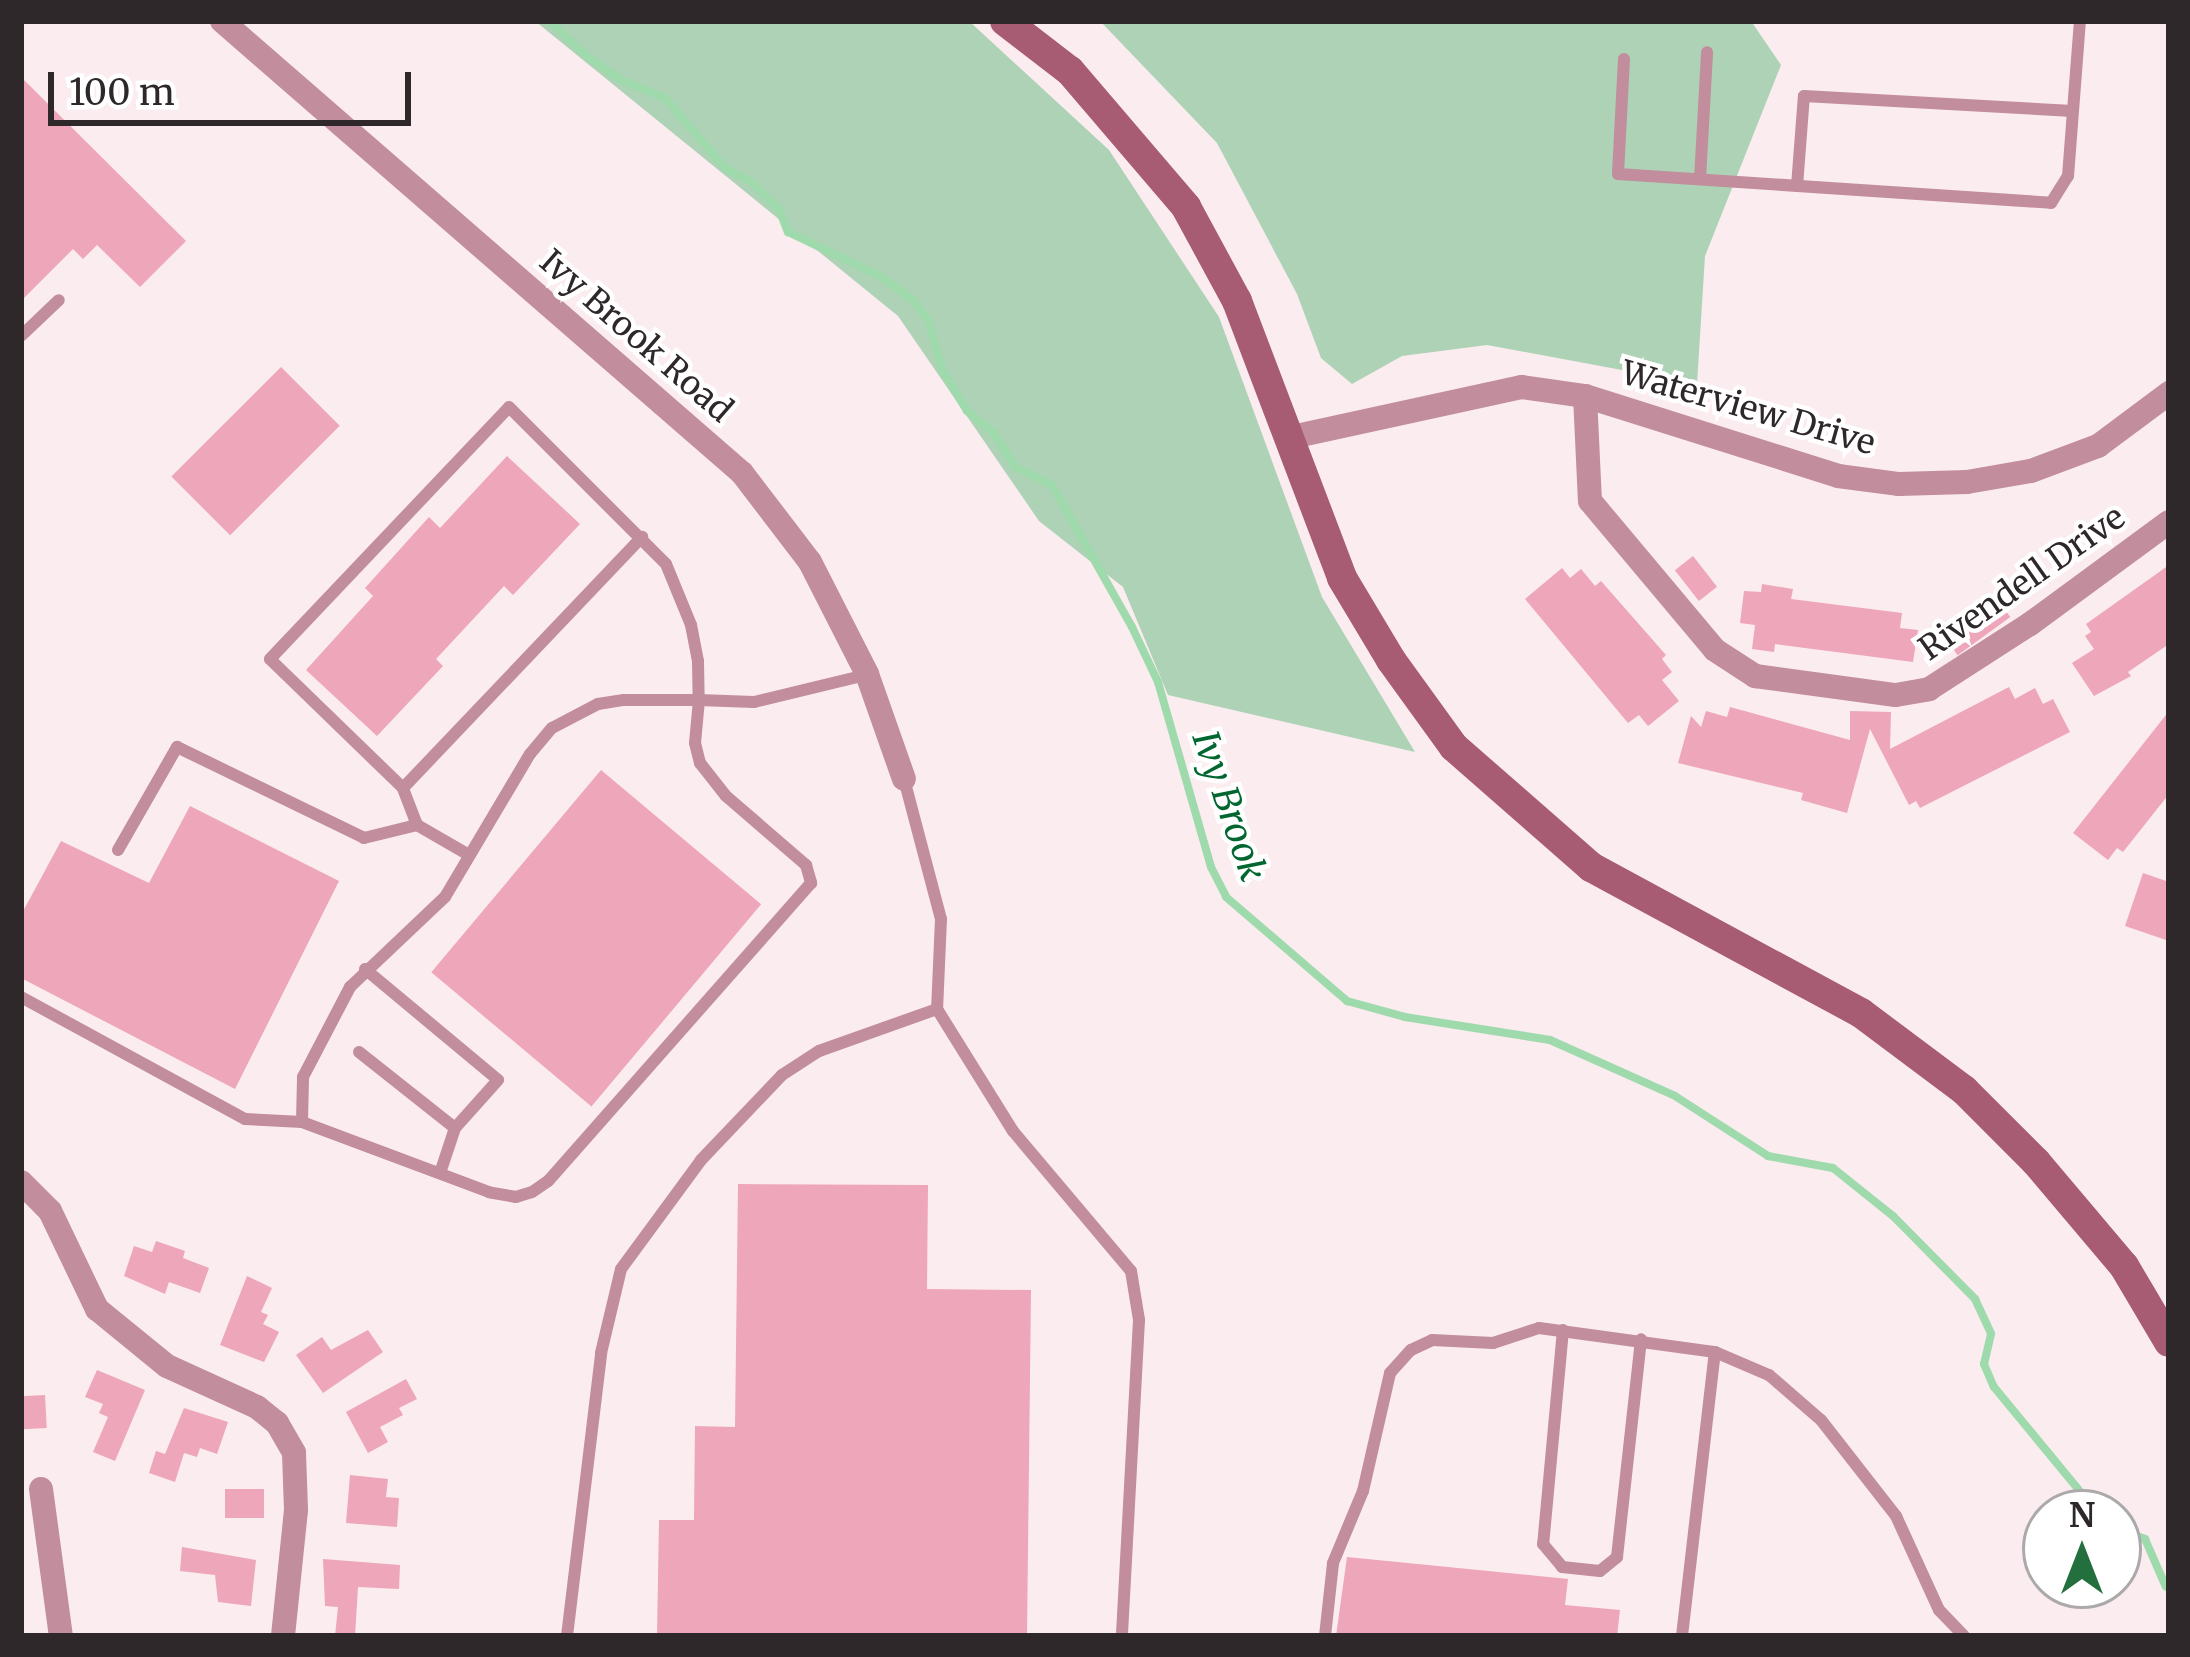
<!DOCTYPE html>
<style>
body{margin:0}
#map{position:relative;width:2190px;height:1657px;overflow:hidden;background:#fbecef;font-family:Merriweather,serif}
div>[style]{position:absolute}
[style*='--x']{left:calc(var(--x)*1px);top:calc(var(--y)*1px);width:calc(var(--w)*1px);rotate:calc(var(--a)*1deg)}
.green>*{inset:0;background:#add2b5}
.stream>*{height:8px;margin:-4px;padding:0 4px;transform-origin:4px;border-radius:4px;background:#9edaac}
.building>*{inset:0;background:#eea6ba;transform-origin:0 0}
.lane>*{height:12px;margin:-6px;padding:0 6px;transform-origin:6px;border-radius:6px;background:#c28d9c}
.street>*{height:24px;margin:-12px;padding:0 12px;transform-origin:12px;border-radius:12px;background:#c28d9c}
.secondary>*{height:30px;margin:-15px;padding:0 15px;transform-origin:15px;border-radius:15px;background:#a75c73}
span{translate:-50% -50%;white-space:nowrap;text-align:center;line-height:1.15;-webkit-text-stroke:9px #fff;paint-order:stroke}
.street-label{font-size:33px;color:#2e282a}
.water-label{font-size:36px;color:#016630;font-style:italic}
.frame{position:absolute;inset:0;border:24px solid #2e282a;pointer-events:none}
.north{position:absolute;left:2022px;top:1489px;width:120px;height:120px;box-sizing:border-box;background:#fff;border:3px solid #aba9aa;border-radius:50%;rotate:0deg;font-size:33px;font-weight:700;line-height:48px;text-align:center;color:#2e282a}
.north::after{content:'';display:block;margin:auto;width:42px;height:54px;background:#236f3d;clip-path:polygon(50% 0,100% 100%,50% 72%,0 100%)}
.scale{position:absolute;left:48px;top:72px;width:363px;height:54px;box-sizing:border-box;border:6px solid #2e282a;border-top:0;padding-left:15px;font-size:36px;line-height:42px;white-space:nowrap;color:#2e282a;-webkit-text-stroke:9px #fff;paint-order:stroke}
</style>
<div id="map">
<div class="green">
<div style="clip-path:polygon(535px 21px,969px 21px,1109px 150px,1219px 317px,1322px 597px,1415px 752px,1168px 695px,1123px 587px,1039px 521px,898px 316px)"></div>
<div style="clip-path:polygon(1100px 21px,1751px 21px,1781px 65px,1705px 256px,1697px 384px,1487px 345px,1402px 356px,1352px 384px,1321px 358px,1297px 294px,1217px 143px)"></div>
</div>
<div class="stream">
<div style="--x:550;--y:21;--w:49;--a:44.2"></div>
<div style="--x:585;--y:55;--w:44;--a:34.8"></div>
<div style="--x:621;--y:80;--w:48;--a:22.2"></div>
<div style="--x:665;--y:98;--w:92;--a:49.4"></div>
<div style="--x:725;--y:168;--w:30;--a:28"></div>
<div style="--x:751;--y:182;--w:39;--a:44"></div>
<div style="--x:779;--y:209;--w:25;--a:69"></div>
<div style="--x:788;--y:232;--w:102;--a:25.6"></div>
<div style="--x:880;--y:276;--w:39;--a:36"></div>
<div style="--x:912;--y:299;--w:26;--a:53"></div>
<div style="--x:928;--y:320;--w:53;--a:73.6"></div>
<div style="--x:943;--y:371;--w:47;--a:59"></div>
<div style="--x:967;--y:411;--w:35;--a:39"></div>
<div style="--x:994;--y:433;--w:40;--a:58"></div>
<div style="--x:1015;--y:467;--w:41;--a:25.9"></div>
<div style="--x:1052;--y:485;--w:163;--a:60.6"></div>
<div style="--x:1132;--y:627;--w:61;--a:64.7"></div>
<div style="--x:1158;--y:682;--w:192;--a:74"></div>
<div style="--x:1211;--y:867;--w:34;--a:63"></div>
<div style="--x:1226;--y:897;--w:160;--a:40.7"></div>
<div style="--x:1347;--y:1001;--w:60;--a:15.4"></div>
<div style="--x:1405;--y:1017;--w:147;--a:9"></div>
<div style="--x:1550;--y:1040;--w:137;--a:24.1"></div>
<div style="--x:1675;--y:1096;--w:111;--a:32.8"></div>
<div style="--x:1768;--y:1156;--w:66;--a:10.5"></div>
<div style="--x:1833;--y:1168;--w:77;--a:38.7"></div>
<div style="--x:1893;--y:1216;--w:117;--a:45.3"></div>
<div style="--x:1975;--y:1299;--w:38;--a:65"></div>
<div style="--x:1991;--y:1334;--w:31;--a:103"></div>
<div style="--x:1984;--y:1364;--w:25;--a:67"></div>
<div style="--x:1994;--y:1387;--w:163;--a:50.5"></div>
<div style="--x:2118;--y:1529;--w:29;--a:20"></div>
<div style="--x:2145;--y:1539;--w:52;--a:66.4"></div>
</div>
<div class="building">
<div style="clip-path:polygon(21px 77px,186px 241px,140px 287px,97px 245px,83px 259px,73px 249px,21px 301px)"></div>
<div style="left:281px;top:367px;width:83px;height:155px;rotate:45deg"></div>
<div style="clip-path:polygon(507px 456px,580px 524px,513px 595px,504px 586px,436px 659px,443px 666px,377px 736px,306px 670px,373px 596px,365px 588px,429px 517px,440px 528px)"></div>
<div style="left:1693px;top:556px;width:39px;height:23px;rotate:52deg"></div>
<div style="clip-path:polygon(2169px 565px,2169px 644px,2128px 672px,2131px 676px,2094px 696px,2072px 663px,2094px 649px,2085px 636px,2091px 632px,2086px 624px)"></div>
<div style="clip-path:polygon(1562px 568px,1570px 578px,1581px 569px,1595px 586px,1601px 581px,1666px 655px,1662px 659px,1672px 672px,1662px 680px,1679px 701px,1648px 726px,1639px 715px,1628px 723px,1525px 599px)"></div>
<div style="clip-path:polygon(1762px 584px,1793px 589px,1791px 599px,1902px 613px,1900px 628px,1918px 630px,1913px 662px,1775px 644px,1774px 652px,1752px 649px,1755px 625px,1740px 623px,1744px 591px,1761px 592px)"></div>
<div style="left:1995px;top:596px;width:26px;height:65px;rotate:54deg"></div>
<div style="clip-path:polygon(2009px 687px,2015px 699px,2035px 688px,2043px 704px,2053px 699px,2070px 732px,1920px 808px,1916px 801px,1909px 805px,1870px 729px,1847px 813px,1801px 800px,1803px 793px,1678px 763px,1691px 716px,1701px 727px,1706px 711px,1727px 717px,1730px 707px,1850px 740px,1850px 711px,1891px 712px,1890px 749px)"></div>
<div style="clip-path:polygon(2169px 711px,2169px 794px,2123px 852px,2117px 848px,2108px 860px,2073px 833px)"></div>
<div style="left:601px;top:770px;width:209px;height:264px;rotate:40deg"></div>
<div style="clip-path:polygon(190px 806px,339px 881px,235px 1089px,21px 978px,21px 915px,61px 841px,149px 883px)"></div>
<div style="clip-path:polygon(2143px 873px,2169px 882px,2169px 941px,2125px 926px)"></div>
<div style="clip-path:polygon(738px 1184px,928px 1185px,927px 1289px,1031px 1290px,1027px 1636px,657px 1636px,659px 1520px,694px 1520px,695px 1426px,735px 1427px)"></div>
<div style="clip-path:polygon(156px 1241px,185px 1251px,183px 1258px,209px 1268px,200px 1293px,169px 1282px,165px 1294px,124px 1276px,134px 1246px,152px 1252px)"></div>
<div style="clip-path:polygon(247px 1276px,272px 1288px,261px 1312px,268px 1315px,263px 1324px,279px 1332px,264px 1362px,220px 1345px)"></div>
<div style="clip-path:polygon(368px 1330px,383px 1352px,323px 1393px,296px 1355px,322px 1337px,331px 1350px)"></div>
<div style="clip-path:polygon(97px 1370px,145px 1390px,115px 1461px,93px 1452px,108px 1417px,99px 1413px,103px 1404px,85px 1397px)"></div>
<div style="clip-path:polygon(406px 1379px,417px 1399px,399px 1408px,403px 1415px,380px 1427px,388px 1442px,368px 1453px,346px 1412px)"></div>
<div style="left:45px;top:1395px;width:33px;height:24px;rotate:87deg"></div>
<div style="clip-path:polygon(184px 1408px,228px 1422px,217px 1454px,200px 1448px,197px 1457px,184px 1453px,175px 1482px,149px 1473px,156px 1451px,165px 1454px)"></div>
<div style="clip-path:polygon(350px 1475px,388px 1479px,386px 1497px,399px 1498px,397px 1527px,346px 1523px)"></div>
<div style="left:225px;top:1489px;width:39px;height:29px"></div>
<div style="clip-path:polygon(182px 1547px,256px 1560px,251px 1606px,218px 1602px,215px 1575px,180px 1571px)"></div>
<div style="clip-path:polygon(1347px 1557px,1568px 1579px,1565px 1605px,1620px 1610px,1617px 1636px,1336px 1636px)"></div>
<div style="clip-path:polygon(323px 1559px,400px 1565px,399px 1589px,358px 1587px,355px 1636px,335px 1636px,338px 1607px,325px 1606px)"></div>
</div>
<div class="lane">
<div style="--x:1624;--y:59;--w:115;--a:93"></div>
<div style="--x:1618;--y:174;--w:434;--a:3.8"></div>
<div style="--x:2051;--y:203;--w:32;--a:-58"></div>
<div style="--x:2068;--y:176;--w:155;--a:-85.6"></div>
<div style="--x:1700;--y:179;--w:127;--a:-86.8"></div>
<div style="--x:1797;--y:186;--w:90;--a:-85.6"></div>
<div style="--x:1804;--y:96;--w:269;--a:3.2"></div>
<div style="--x:21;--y:336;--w:52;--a:-43.5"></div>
<div style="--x:904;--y:779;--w:145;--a:75.2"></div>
<div style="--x:941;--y:919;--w:90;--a:92.5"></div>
<div style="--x:937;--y:1009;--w:144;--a:58.1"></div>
<div style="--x:1013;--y:1131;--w:183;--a:49.9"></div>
<div style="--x:1131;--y:1271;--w:50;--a:80.7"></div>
<div style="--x:1139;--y:1320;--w:316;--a:93.1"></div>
<div style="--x:403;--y:788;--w:347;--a:-46.4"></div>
<div style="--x:118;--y:850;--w:119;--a:-60.2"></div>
<div style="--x:177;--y:747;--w:208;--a:25.9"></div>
<div style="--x:364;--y:838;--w:55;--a:-13.8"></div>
<div style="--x:469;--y:855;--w:60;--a:-150"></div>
<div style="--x:417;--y:825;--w:40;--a:-111"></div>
<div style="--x:403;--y:788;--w:185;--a:-135.9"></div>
<div style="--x:270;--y:659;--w:347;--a:-46.5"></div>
<div style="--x:509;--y:407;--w:222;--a:45"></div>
<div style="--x:666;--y:564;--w:66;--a:67.7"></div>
<div style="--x:691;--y:625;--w:37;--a:79"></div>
<div style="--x:698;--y:661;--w:39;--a:89"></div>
<div style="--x:699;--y:700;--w:43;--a:95.3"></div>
<div style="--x:695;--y:743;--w:21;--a:76"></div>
<div style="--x:700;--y:763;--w:42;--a:51.8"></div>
<div style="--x:726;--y:796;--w:106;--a:40.8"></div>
<div style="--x:806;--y:865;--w:19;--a:74"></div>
<div style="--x:811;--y:883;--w:397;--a:131.4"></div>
<div style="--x:548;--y:1181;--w:19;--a:145"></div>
<div style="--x:532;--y:1192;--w:17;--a:163"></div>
<div style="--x:516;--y:1197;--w:27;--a:-170"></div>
<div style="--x:489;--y:1192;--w:200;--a:-159.5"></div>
<div style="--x:302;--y:1122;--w:45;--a:-88.7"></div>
<div style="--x:303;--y:1077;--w:102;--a:-62.4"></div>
<div style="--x:350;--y:987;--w:131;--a:-43.5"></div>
<div style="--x:445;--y:897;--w:166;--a:-59.3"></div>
<div style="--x:530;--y:754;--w:34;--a:-50"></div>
<div style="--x:552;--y:728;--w:52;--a:-27.6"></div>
<div style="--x:598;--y:704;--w:26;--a:-9"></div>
<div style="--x:624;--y:700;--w:75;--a:0"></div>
<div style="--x:699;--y:700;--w:55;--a:2.1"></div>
<div style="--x:754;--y:702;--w:115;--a:-13.6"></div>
<div style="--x:365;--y:969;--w:173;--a:39.8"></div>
<div style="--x:498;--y:1080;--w:64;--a:131.9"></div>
<div style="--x:455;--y:1128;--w:47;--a:108.4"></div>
<div style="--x:21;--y:997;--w:255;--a:28.6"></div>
<div style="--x:245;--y:1119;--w:57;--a:3"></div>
<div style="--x:359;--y:1052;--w:122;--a:38.4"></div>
<div style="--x:1563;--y:1330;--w:215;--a:95.3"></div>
<div style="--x:1543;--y:1544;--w:30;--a:50"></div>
<div style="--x:1562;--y:1567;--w:38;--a:6"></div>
<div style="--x:1600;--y:1571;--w:22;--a:-39"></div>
<div style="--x:1617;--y:1557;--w:219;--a:-83.7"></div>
<div style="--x:567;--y:1636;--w:285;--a:-83.1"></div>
<div style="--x:601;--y:1353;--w:86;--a:-76.6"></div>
<div style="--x:621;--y:1269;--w:135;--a:-53.7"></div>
<div style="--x:701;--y:1160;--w:117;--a:-46.4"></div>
<div style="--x:782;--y:1075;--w:44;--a:-33"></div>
<div style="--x:819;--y:1051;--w:125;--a:-19.6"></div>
<div style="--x:1325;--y:1636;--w:73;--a:-83.7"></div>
<div style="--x:1333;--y:1563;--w:78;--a:-67.4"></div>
<div style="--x:1363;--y:1491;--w:121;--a:-77.1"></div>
<div style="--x:1390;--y:1373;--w:31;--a:-48"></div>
<div style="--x:1411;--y:1350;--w:23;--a:-25"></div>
<div style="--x:1432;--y:1340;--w:61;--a:2.8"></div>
<div style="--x:1493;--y:1343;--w:48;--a:-18.1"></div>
<div style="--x:1539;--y:1328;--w:178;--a:7.8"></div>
<div style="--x:1715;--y:1352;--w:59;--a:23.1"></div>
<div style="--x:1769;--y:1375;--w:69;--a:40.9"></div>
<div style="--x:1821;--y:1420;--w:122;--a:52"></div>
<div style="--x:1896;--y:1516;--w:103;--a:65.4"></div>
<div style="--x:1939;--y:1610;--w:36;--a:46"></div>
<div style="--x:1682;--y:1636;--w:286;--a:-83.4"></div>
</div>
<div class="street">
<div style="--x:222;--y:21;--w:689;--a:41"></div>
<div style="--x:742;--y:473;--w:112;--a:52.6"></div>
<div style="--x:810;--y:562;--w:126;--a:63"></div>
<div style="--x:867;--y:674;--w:111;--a:70.6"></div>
<div style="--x:1585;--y:396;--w:105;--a:87.3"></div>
<div style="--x:1590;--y:501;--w:194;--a:50"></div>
<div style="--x:1715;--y:650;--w:48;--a:33"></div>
<div style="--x:1755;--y:676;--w:142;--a:7.7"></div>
<div style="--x:1896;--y:695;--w:34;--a:-10"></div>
<div style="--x:1929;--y:689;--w:120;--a:-32.8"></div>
<div style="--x:2030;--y:624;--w:172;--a:-36.3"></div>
<div style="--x:1292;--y:437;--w:235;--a:-12.3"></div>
<div style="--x:1522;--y:387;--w:64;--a:8.1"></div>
<div style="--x:1585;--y:396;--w:265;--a:17.5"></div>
<div style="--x:1838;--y:476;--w:62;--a:7.5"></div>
<div style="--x:1899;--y:484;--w:68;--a:-1.7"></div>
<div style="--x:1967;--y:482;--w:65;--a:-9.8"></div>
<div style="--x:2031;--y:471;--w:72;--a:-20.5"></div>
<div style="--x:2098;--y:446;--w:89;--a:-36.7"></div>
<div style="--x:21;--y:1182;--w:41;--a:45"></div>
<div style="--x:50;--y:1211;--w:109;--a:64.4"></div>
<div style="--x:97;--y:1309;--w:90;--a:39.2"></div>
<div style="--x:167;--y:1366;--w:99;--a:24.5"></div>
<div style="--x:257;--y:1407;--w:26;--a:39"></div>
<div style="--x:277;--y:1423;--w:34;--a:60"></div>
<div style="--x:294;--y:1453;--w:57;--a:88"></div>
<div style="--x:296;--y:1510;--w:127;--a:95.9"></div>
<div style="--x:41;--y:1489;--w:148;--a:82.3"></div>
</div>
<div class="secondary">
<div style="--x:1005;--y:21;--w:82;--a:37.6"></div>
<div style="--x:1070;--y:71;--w:179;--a:49.5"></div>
<div style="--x:1186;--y:207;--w:107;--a:61.5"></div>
<div style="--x:1237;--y:301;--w:296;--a:69.2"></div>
<div style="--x:1342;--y:578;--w:96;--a:59.1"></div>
<div style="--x:1391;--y:660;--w:107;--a:54.1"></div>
<div style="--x:1454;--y:747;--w:182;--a:41.2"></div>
<div style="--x:1591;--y:867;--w:307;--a:28.4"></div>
<div style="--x:1861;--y:1013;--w:129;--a:36.8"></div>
<div style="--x:1964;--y:1090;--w:102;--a:45"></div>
<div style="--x:2036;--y:1162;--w:136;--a:49.8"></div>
<div style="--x:2124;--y:1266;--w:88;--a:59.4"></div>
</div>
<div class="street-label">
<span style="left:636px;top:336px;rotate:41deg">Ivy Brook Road</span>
<span style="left:1748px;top:408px;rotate:16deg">Waterview Drive</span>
<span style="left:2022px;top:583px;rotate:-35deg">Rivendell Drive</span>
</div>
<div class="water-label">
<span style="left:1229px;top:806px;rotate:71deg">Ivy Brook</span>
</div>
<div class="frame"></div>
<div class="north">N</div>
<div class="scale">100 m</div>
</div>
